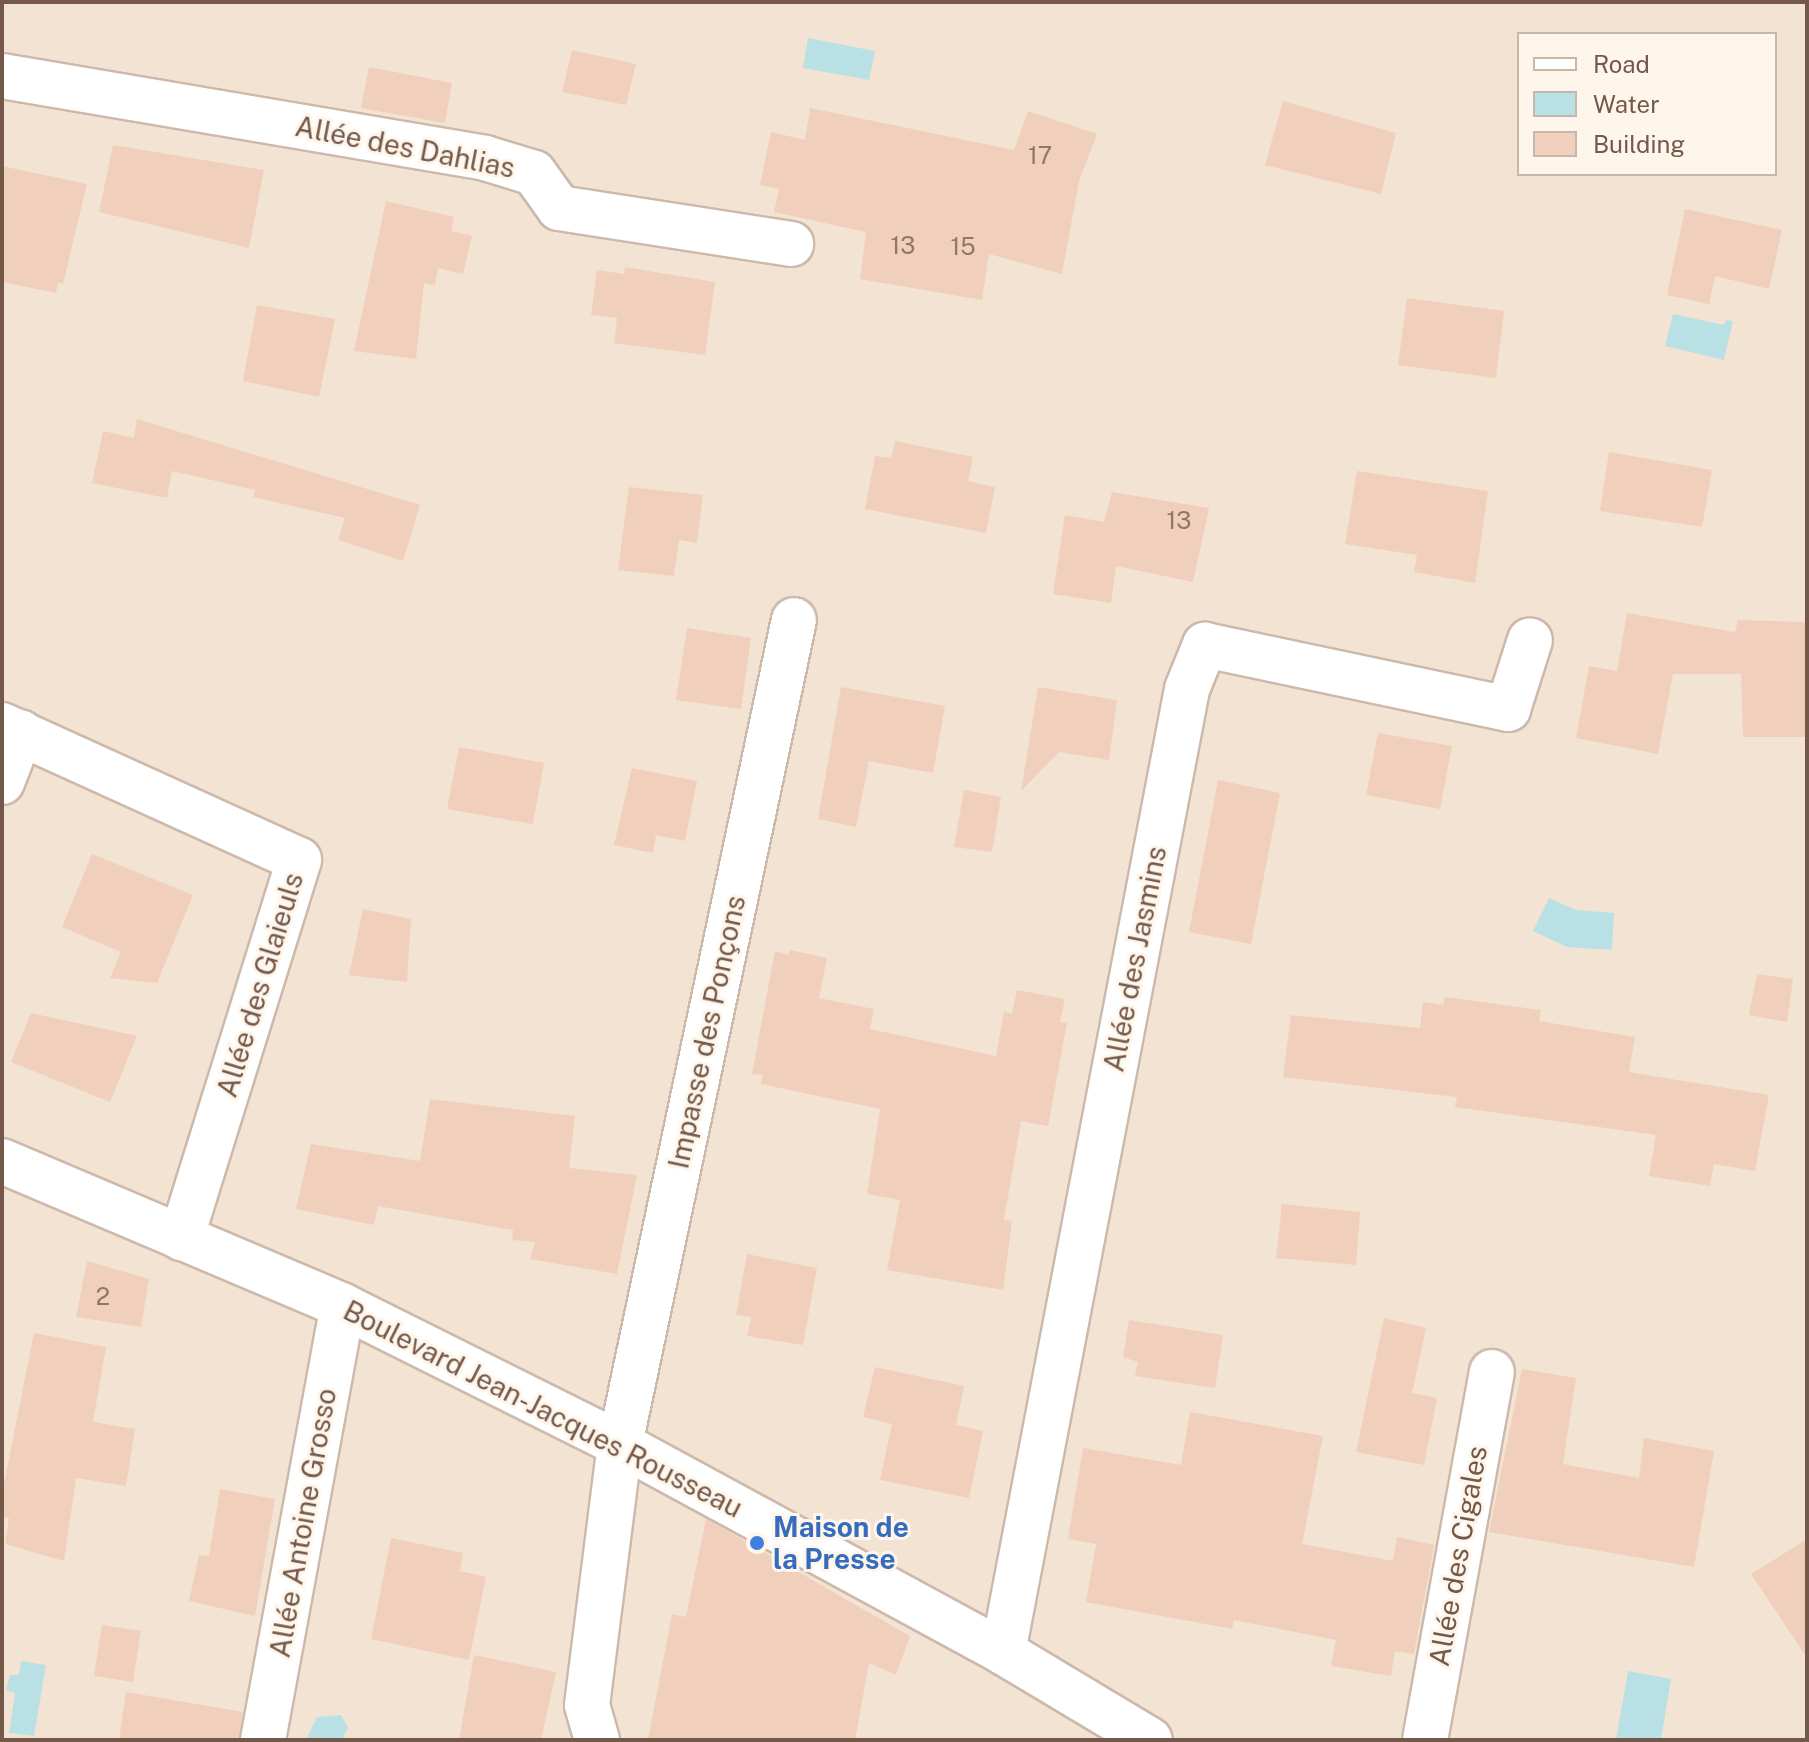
<!DOCTYPE html>
<html>
<head>
<meta charset="utf-8">
<style>
  body { margin:0 }
  #map { position:relative; width:1809px; height:1742px; overflow:hidden; background:#fcf2e5; font-family:"Public Sans",sans-serif }
  div>[style] { position:absolute }
  .residential>* { inset:0; background:#f3e3d3 }
  .water>* { inset:0; background:#b9e0e5 }
  .building>* { inset:0; background:#f1cfbd }
  .roads { filter:drop-shadow(2px 0 #cdb9ab) drop-shadow(-2px 0 #cdb9ab) drop-shadow(0 2px #cdb9ab) drop-shadow(0 -2px #cdb9ab) }
  .minor>* { height:44px; margin:-22px; padding:0 22px; transform-origin:22px; border-radius:22px; background:#fff }
  .dots>* { width:22px; height:22px; translate:-50% -50%; box-sizing:border-box; border:4px solid #fff6eb; border-radius:50% }
  span { translate:-50% -50%; white-space:nowrap; text-align:center; line-height:1.15; -webkit-text-stroke:6px #fff6eb; paint-order:stroke }
  .number-label { font-size:24px; color:#937667 }
  .number-label span { -webkit-text-stroke-width:0 }
  .street-label { font-size:28px; color:#74584a }
  .shop-label { font-size:28px; color:#366cbe; font-weight:700 }
  .left { translate:0 -50%; text-align:left }
  .frame { position:absolute; inset:0; border:4px solid #74584a; pointer-events:none }
  .legend { position:absolute; left:1517px; top:32px; width:260px; height:144px; box-sizing:border-box; background:#fff6eb; border:2px solid #c7b7ab; margin:0; padding:10px 14px; list-style:none; font-size:24px; color:#74584a }
  .legend li { display:flex; align-items:center; gap:16px; height:40px }
  .legend b { width:40px; border:2px solid #c7b7ab }
</style>
</head>
<body>
<div id="map">
  <div class="residential">
    <i style="clip-path:polygon(evenodd,2px 2px,1807px 2px,1807px 1740px,2px 1740px,2px 2px,1519px 34px,1775px 34px,1775px 174px,1519px 174px,1519px 34px)"></i>
  </div>
  <div class="water">
    <i style="clip-path:polygon(808px 38px,875px 51px,869px 80px,803px 68px)"></i>
    <i style="clip-path:polygon(1673px 314px,1724px 325px,1726px 320px,1733px 321px,1724px 360px,1665px 346px)"></i>
    <i style="clip-path:polygon(1549px 898px,1576px 910px,1614px 913px,1612px 950px,1567px 947px,1533px 931px)"></i>
    <i style="clip-path:polygon(21px 1661px,46px 1665px,34px 1736px,9px 1733px,15px 1693px,6px 1690px,10px 1675px,19px 1675px)"></i>
    <i style="clip-path:polygon(1628px 1671px,1671px 1679px,1661px 1740px,1616px 1740px)"></i>
    <i style="clip-path:polygon(341px 1715px,348px 1727px,342px 1740px,306px 1740px,317px 1717px)"></i>
  </div>
  <div class="building">
    <i style="clip-path:polygon(572px 50px,636px 64px,626px 105px,562px 92px)"></i>
    <i style="clip-path:polygon(369px 67px,452px 83px,445px 123px,361px 108px)"></i>
    <i style="clip-path:polygon(1283px 101px,1396px 133px,1381px 194px,1265px 165px)"></i>
    <i style="clip-path:polygon(810px 108px,1014px 150px,1028px 111px,1097px 134px,1079px 181px,1062px 274px,989px 254px,982px 300px,860px 279px,866px 232px,774px 212px,779px 189px,760px 185px,771px 132px,805px 140px)"></i>
    <i style="clip-path:polygon(113px 145px,264px 170px,249px 248px,99px 212px)"></i>
    <i style="clip-path:polygon(2px 166px,87px 184px,63px 284px,58px 282px,56px 293px,2px 282px)"></i>
    <i style="clip-path:polygon(386px 201px,454px 217px,451px 231px,472px 236px,463px 274px,438px 268px,435px 285px,424px 283px,416px 359px,354px 351px)"></i>
    <i style="clip-path:polygon(1685px 209px,1782px 230px,1769px 289px,1715px 276px,1709px 304px,1667px 295px)"></i>
    <i style="clip-path:polygon(625px 267px,715px 282px,705px 355px,614px 343px,617px 318px,591px 315px,597px 270px,624px 274px)"></i>
    <i style="clip-path:polygon(1407px 298px,1504px 311px,1496px 378px,1398px 365px)"></i>
    <i style="clip-path:polygon(257px 305px,335px 319px,319px 397px,243px 381px)"></i>
    <i style="clip-path:polygon(137px 419px,420px 505px,403px 561px,338px 540px,345px 518px,253px 497px,255px 490px,172px 471px,167px 498px,92px 483px,103px 431px,134px 438px)"></i>
    <i style="clip-path:polygon(895px 441px,973px 457px,968px 481px,995px 487px,986px 533px,865px 509px,875px 456px,891px 458px)"></i>
    <i style="clip-path:polygon(1609px 452px,1712px 470px,1702px 527px,1600px 511px)"></i>
    <i style="clip-path:polygon(1357px 471px,1488px 491px,1475px 583px,1414px 572px,1417px 555px,1345px 544px)"></i>
    <i style="clip-path:polygon(629px 487px,703px 495px,697px 543px,679px 540px,674px 576px,618px 570px)"></i>
    <i style="clip-path:polygon(1112px 492px,1209px 508px,1193px 582px,1116px 566px,1111px 603px,1053px 594px,1065px 515px,1104px 522px)"></i>
    <i style="clip-path:polygon(1627px 613px,1735px 632px,1738px 620px,1807px 622px,1807px 737px,1743px 737px,1741px 674px,1673px 674px,1658px 754px,1576px 738px,1589px 666px,1617px 671px)"></i>
    <i style="clip-path:polygon(687px 628px,751px 638px,741px 709px,676px 700px)"></i>
    <i style="clip-path:polygon(841px 687px,945px 706px,933px 773px,869px 761px,856px 827px,818px 819px)"></i>
    <i style="clip-path:polygon(1038px 687px,1117px 700px,1109px 760px,1059px 752px,1021px 791px)"></i>
    <i style="clip-path:polygon(1378px 733px,1452px 746px,1440px 809px,1366px 795px)"></i>
    <i style="clip-path:polygon(459px 747px,544px 763px,533px 824px,447px 809px)"></i>
    <i style="clip-path:polygon(632px 768px,697px 781px,685px 841px,656px 835px,653px 853px,614px 845px)"></i>
    <i style="clip-path:polygon(1218px 780px,1280px 793px,1251px 944px,1189px 932px)"></i>
    <i style="clip-path:polygon(964px 790px,1001px 797px,992px 852px,954px 847px)"></i>
    <i style="clip-path:polygon(92px 854px,193px 895px,157px 983px,110px 978px,121px 952px,62px 927px)"></i>
    <i style="clip-path:polygon(363px 909px,411px 919px,407px 982px,349px 975px)"></i>
    <i style="clip-path:polygon(790px 950px,827px 958px,819px 998px,874px 1009px,870px 1029px,996px 1056px,1004px 1012px,1012px 1014px,1017px 990px,1065px 999px,1060px 1022px,1067px 1023px,1048px 1126px,1021px 1121px,1004px 1220px,1012px 1221px,1003px 1290px,887px 1270px,900px 1200px,867px 1194px,880px 1109px,761px 1084px,763px 1075px,752px 1074px,775px 951px,788px 955px)"></i>
    <i style="clip-path:polygon(1757px 974px,1793px 979px,1787px 1022px,1749px 1015px)"></i>
    <i style="clip-path:polygon(1445px 997px,1541px 1010px,1539px 1021px,1635px 1037px,1629px 1072px,1769px 1095px,1755px 1171px,1714px 1164px,1710px 1186px,1649px 1176px,1656px 1135px,1455px 1107px,1457px 1097px,1283px 1077px,1291px 1015px,1420px 1028px,1423px 1002px,1443px 1005px)"></i>
    <i style="clip-path:polygon(31px 1013px,137px 1036px,110px 1102px,11px 1062px)"></i>
    <i style="clip-path:polygon(430px 1099px,575px 1116px,569px 1168px,637px 1175px,617px 1274px,530px 1259px,535px 1242px,512px 1240px,513px 1230px,378px 1206px,374px 1225px,296px 1209px,311px 1144px,420px 1161px)"></i>
    <i style="clip-path:polygon(1282px 1204px,1360px 1212px,1356px 1265px,1276px 1258px)"></i>
    <i style="clip-path:polygon(747px 1254px,817px 1268px,803px 1345px,747px 1336px,751px 1317px,736px 1315px)"></i>
    <i style="clip-path:polygon(87px 1261px,149px 1279px,141px 1327px,76px 1317px)"></i>
    <i style="clip-path:polygon(1384px 1318px,1426px 1328px,1412px 1393px,1437px 1398px,1424px 1465px,1356px 1452px)"></i>
    <i style="clip-path:polygon(1129px 1320px,1223px 1335px,1215px 1388px,1135px 1376px,1138px 1362px,1123px 1357px)"></i>
    <i style="clip-path:polygon(34px 1333px,106px 1347px,93px 1422px,135px 1429px,126px 1486px,76px 1478px,64px 1561px,5px 1544px,9px 1518px,2px 1517px,2px 1494px)"></i>
    <i style="clip-path:polygon(875px 1367px,964px 1386px,956px 1425px,983px 1431px,969px 1498px,880px 1480px,892px 1424px,863px 1417px)"></i>
    <i style="clip-path:polygon(1522px 1369px,1576px 1378px,1563px 1464px,1639px 1478px,1644px 1438px,1714px 1451px,1694px 1567px,1489px 1532px)"></i>
    <i style="clip-path:polygon(1190px 1412px,1323px 1436px,1302px 1544px,1393px 1561px,1397px 1537px,1434px 1545px,1414px 1654px,1395px 1651px,1391px 1676px,1331px 1666px,1336px 1640px,1234px 1620px,1232px 1629px,1086px 1602px,1096px 1544px,1068px 1539px,1083px 1448px,1181px 1465px)"></i>
    <i style="clip-path:polygon(220px 1489px,275px 1499px,255px 1616px,189px 1601px,199px 1555px,209px 1556px)"></i>
    <i style="clip-path:polygon(706px 1519px,910px 1636px,896px 1675px,869px 1663px,855px 1740px,648px 1740px,672px 1614px,686px 1617px)"></i>
    <i style="clip-path:polygon(391px 1538px,463px 1553px,460px 1571px,486px 1577px,469px 1660px,371px 1639px)"></i>
    <i style="clip-path:polygon(1807px 1539px,1807px 1658px,1751px 1574px)"></i>
    <i style="clip-path:polygon(102px 1625px,141px 1631px,133px 1682px,94px 1676px)"></i>
    <i style="clip-path:polygon(474px 1655px,556px 1672px,541px 1740px,459px 1740px)"></i>
    <i style="clip-path:polygon(126px 1692px,243px 1712px,239px 1740px,119px 1740px)"></i>
  </div>
  <div class="roads">
    <div class="minor">
      <i style="left:2px;top:76px;width:490px;rotate:9.6deg"></i>
      <i style="left:485px;top:158px;width:51px;rotate:17deg"></i>
      <i style="left:534px;top:173px;width:43px;rotate:54.5deg"></i>
      <i style="left:559px;top:208px;width:235px;rotate:8.8deg"></i>
      <i style="left:2px;top:725px;width:326px;rotate:24.4deg"></i>
      <i style="left:299px;top:860px;width:396px;rotate:107.3deg"></i>
      <i style="left:2px;top:782px;width:53px;rotate:-68.8deg"></i>
      <i style="left:2px;top:1161px;width:371px;rotate:23deg"></i>
      <i style="left:343px;top:1306px;width:309px;rotate:26.5deg"></i>
      <i style="left:620px;top:1444px;width:436px;rotate:28.5deg"></i>
      <i style="left:1003px;top:1652px;width:171px;rotate:30.9deg"></i>
      <i style="left:1003px;top:1652px;width:980px;rotate:-79.18deg"></i>
      <i style="left:1187px;top:689px;width:48px;rotate:-67.8deg"></i>
      <i style="left:1205px;top:645px;width:310px;rotate:11.9deg"></i>
      <i style="left:1508px;top:709px;width:72px;rotate:-72.3deg"></i>
      <i style="left:263px;top:1740px;width:441px;rotate:-79.6deg"></i>
      <i style="left:597px;top:1740px;width:36px;rotate:-106deg"></i>
      <i style="left:587px;top:1705px;width:263px;rotate:-82.8deg"></i>
      <i style="left:620px;top:1444px;width:842px;rotate:-78.08deg"></i>
      <i style="left:1425px;top:1740px;width:374px;rotate:-79.7deg"></i>
    </div>
  </div>
  <div class="dots">
    <i style="left:757px;top:1543px;background:#3f7fe0"></i>
  </div>
  <div class="number-label">
    <span style="left:1040px;top:156px">17</span>
    <span style="left:903px;top:246px">13</span>
    <span style="left:963px;top:247px">15</span>
    <span style="left:1179px;top:521px">13</span>
    <span style="left:103px;top:1297px">2</span>
  </div>
  <div class="street-label">
    <span style="left:405px;top:147px;rotate:11deg">Allée des Dahlias</span>
    <span style="left:1135px;top:959px;rotate:-79deg">Allée des Jasmins</span>
    <span style="left:260px;top:985px;rotate:-73deg">Allée des Glaieuls</span>
    <span style="left:707px;top:1032px;rotate:-78deg">Impasse des Ponçons</span>
    <span style="left:543px;top:1409px;rotate:27deg">Boulevard Jean-Jacques Rousseau</span>
    <span style="left:303px;top:1523px;rotate:-80deg">Allée Antoine Grosso</span>
    <span style="left:1458px;top:1556px;rotate:-80deg">Allée des Cigales</span>
  </div>
  <div class="shop-label">
    <span class="left" style="left:773px;top:1543px">Maison de<br>la Presse</span>
  </div>
  <div class="frame"></div>
  <ul class="legend">
  <li><b style="height:10px;background:#fff"></b>Road</li>
  <li><b style="height:22px;background:#b9e0e5"></b>Water</li>
  <li><b style="height:22px;background:#f1cfbd"></b>Building</li>
  </ul>
</div>
</body>
</html>
